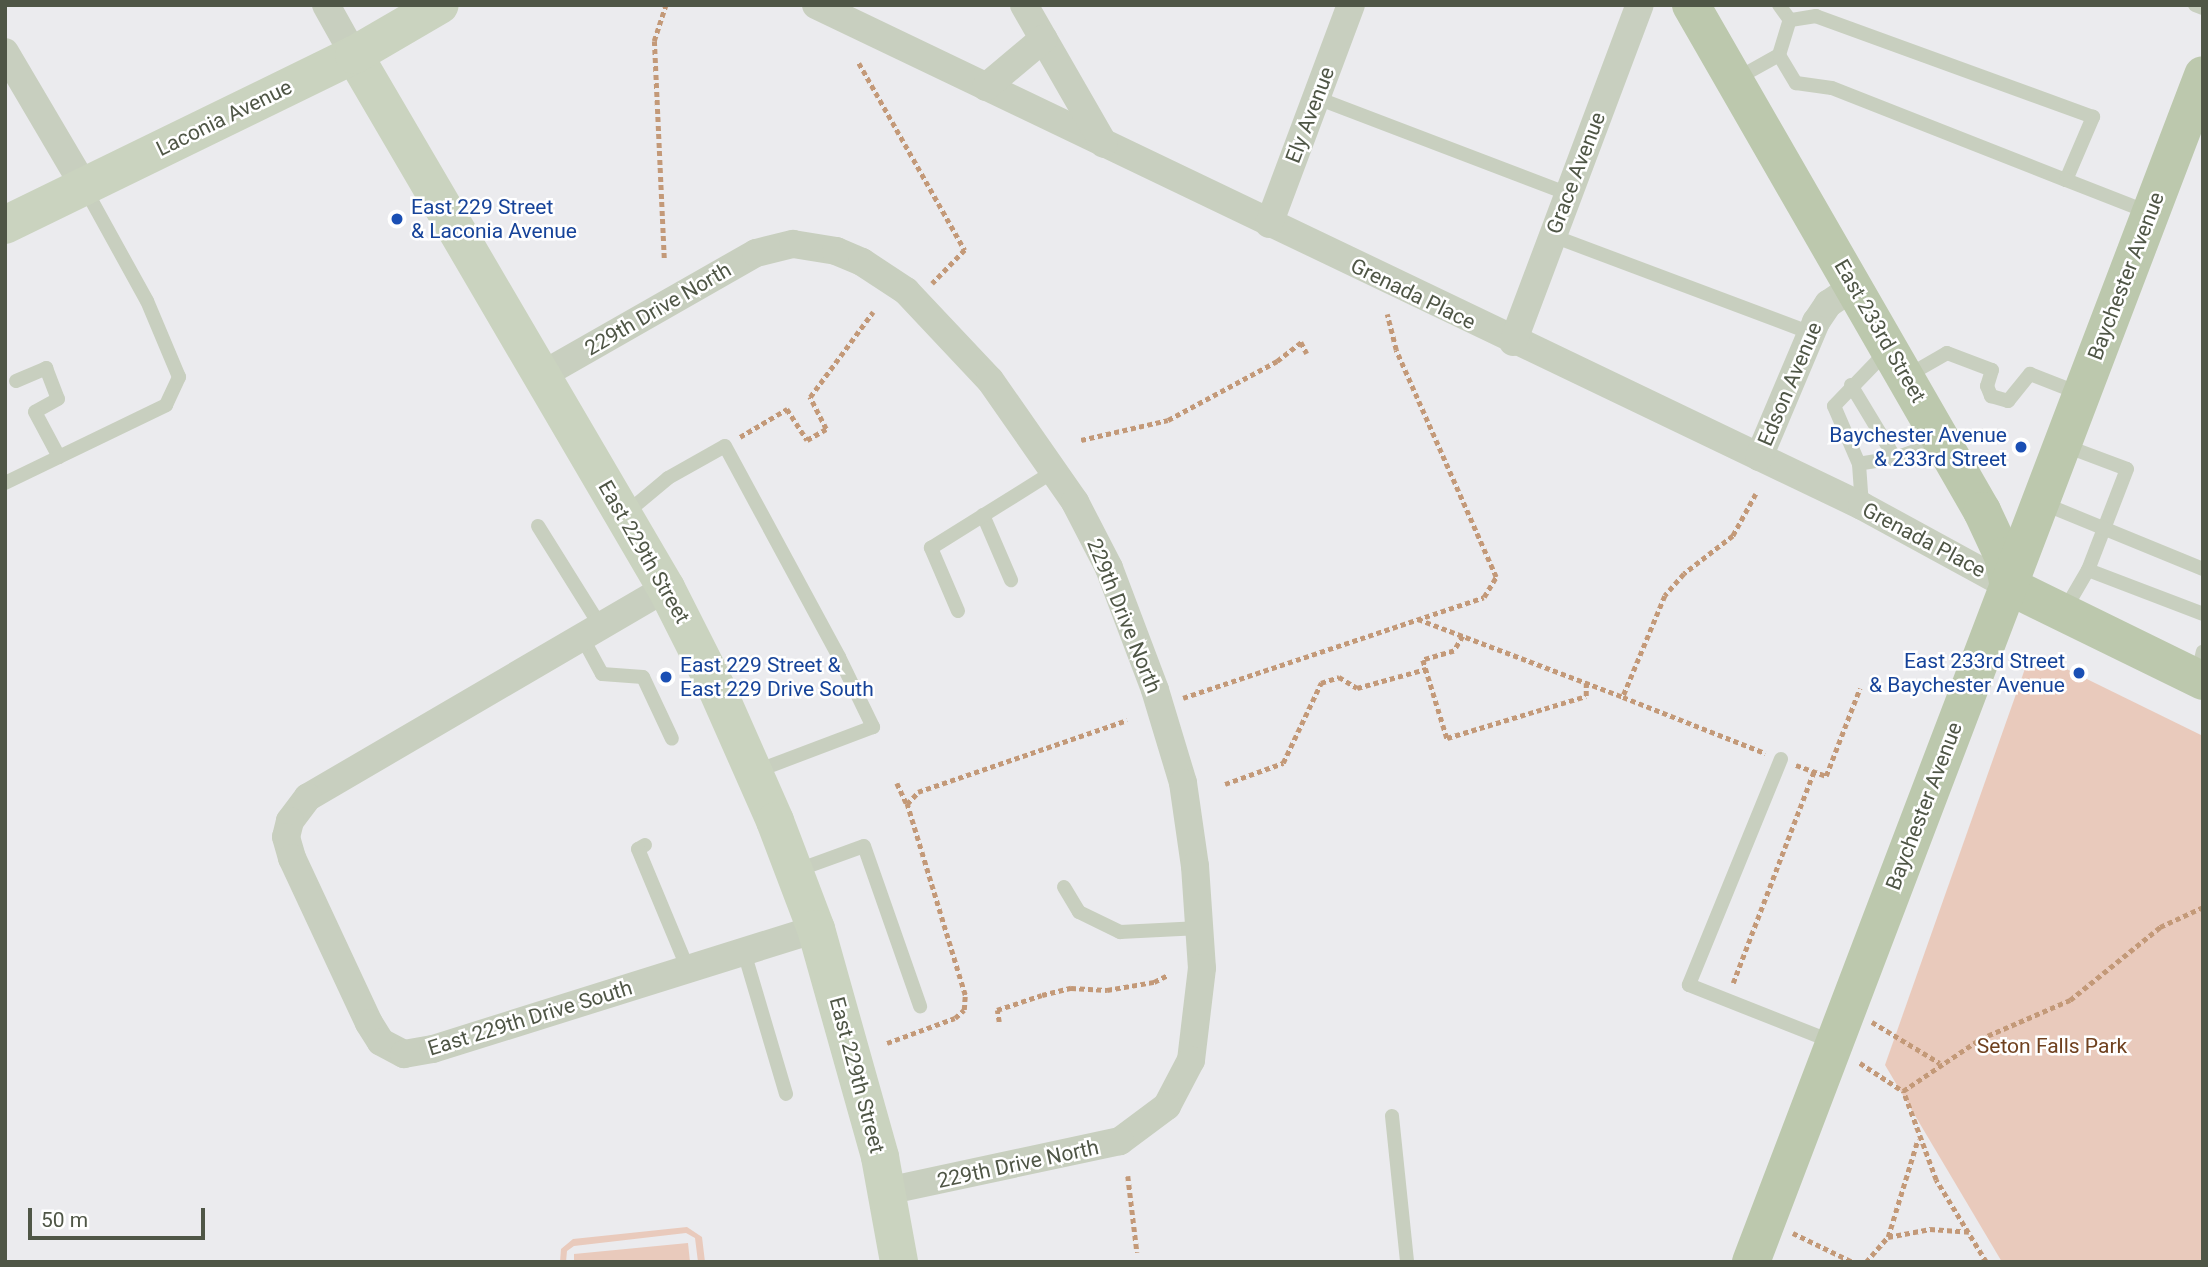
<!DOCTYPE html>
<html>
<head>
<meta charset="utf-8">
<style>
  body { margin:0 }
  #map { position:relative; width:2208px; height:1267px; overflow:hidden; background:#ebebee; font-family:Roboto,sans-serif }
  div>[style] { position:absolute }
  .green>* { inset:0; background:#e9cabc }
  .path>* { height:4.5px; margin-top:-2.25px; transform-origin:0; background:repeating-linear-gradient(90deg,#c39978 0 5px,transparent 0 8.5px) }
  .lane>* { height:14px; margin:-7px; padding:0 7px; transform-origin:7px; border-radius:7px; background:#c8cfbf }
  .street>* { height:28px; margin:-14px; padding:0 14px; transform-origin:14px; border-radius:14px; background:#c8cfbf }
  .secondary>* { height:38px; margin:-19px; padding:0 19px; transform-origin:19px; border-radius:19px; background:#cad3bf }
  .primary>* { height:38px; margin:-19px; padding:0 19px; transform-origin:19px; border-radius:19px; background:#bcc8ad }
  .dots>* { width:19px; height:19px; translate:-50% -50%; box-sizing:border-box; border:4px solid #fff; border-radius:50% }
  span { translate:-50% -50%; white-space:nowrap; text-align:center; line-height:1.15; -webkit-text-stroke:5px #fff; paint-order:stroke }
  .street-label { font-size:21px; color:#4f5646 }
  .transit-label { font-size:21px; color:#164399 }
  .left { translate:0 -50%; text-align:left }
  .right { translate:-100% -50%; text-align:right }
  .park-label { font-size:21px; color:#6f411f }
  .frame { position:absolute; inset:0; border:7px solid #4f5646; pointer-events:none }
  .scale { position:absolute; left:28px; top:1208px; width:177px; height:32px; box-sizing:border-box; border:4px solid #4f5646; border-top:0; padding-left:9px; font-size:21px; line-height:24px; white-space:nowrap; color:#4f5646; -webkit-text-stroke:5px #fff; paint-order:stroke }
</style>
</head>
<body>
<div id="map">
  <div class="green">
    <i style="clip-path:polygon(2035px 658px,2044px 658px,2203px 736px,2203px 1262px,2002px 1262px,1885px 1065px,2027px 663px)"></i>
    <i style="clip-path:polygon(687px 1227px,702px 1237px,705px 1262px,698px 1262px,695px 1238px,686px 1233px,574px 1246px,567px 1251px,566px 1262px,560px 1262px,561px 1249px,573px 1239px)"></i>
    <i style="clip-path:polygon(688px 1243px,690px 1262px,574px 1262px,574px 1254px)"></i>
  </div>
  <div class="path">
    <i style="left:859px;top:63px;width:215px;rotate:60.5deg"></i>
    <i style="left:965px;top:250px;width:47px;rotate:134.1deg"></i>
    <i style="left:664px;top:258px;width:217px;rotate:-92.6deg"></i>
    <i style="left:654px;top:41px;width:38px;rotate:-72deg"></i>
    <i style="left:740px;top:437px;width:55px;rotate:-30.8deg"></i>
    <i style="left:787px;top:409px;width:37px;rotate:57deg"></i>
    <i style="left:807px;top:440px;width:22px;rotate:-30deg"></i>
    <i style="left:826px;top:429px;width:36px;rotate:-117deg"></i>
    <i style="left:810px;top:397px;width:106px;rotate:-53.5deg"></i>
    <i style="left:1081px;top:440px;width:89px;rotate:-12.9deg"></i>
    <i style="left:1168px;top:420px;width:124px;rotate:-28.4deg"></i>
    <i style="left:1277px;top:361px;width:31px;rotate:-38deg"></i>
    <i style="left:1301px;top:342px;width:13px;rotate:63deg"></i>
    <i style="left:1756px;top:494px;width:48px;rotate:118.7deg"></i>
    <i style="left:1733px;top:536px;width:62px;rotate:142.2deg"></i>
    <i style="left:1684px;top:574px;width:29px;rotate:131deg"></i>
    <i style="left:1665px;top:596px;width:109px;rotate:112.6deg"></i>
    <i style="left:1623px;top:697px;width:153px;rotate:21.5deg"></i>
    <i style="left:1418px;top:619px;width:219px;rotate:20.8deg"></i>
    <i style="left:1463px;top:636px;width:17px;rotate:121deg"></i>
    <i style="left:1454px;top:651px;width:32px;rotate:164deg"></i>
    <i style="left:1423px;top:660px;width:82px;rotate:72.9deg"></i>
    <i style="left:1447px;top:738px;width:145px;rotate:-16.8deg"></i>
    <i style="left:1586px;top:696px;width:13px;rotate:-90deg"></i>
    <i style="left:1183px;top:698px;width:317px;rotate:-18.5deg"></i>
    <i style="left:1484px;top:597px;width:23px;rotate:-59deg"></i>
    <i style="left:1496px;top:577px;width:248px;rotate:-113.8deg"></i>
    <i style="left:1396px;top:350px;width:37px;rotate:-104deg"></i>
    <i style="left:1796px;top:765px;width:32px;rotate:20deg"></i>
    <i style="left:1826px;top:776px;width:94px;rotate:-68.9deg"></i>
    <i style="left:897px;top:783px;width:23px;rotate:65deg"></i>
    <i style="left:1225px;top:784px;width:62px;rotate:-19.9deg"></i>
    <i style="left:1283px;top:763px;width:89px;rotate:-64.6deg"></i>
    <i style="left:1321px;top:683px;width:19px;rotate:-18deg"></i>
    <i style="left:1339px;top:677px;width:21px;rotate:31deg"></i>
    <i style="left:1357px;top:688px;width:72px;rotate:-15.4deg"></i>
    <i style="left:1733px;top:983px;width:227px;rotate:-69.1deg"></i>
    <i style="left:999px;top:1022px;width:12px;rotate:-99deg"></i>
    <i style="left:997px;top:1010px;width:47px;rotate:-18.4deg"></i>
    <i style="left:1042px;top:995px;width:30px;rotate:-14deg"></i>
    <i style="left:1071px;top:988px;width:36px;rotate:3deg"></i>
    <i style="left:1107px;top:990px;width:48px;rotate:-9.7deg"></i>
    <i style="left:1154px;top:982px;width:16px;rotate:-27deg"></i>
    <i style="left:1872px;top:1022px;width:79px;rotate:31.1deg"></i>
    <i style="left:887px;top:1043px;width:72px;rotate:-20.2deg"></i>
    <i style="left:955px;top:1018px;width:12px;rotate:-42deg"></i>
    <i style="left:964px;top:1010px;width:15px;rotate:-86deg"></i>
    <i style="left:965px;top:995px;width:200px;rotate:-106.9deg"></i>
    <i style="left:907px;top:804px;width:16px;rotate:-47deg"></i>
    <i style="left:918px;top:792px;width:221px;rotate:-19deg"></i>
    <i style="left:1860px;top:1063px;width:51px;rotate:33.1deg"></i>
    <i style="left:1128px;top:1176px;width:77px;rotate:83.2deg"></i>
    <i style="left:1793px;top:1233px;width:67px;rotate:25.8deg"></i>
    <i style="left:1888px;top:1237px;width:102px;rotate:-73deg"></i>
    <i style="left:1866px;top:1262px;width:33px;rotate:-49deg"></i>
    <i style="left:1888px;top:1237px;width:43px;rotate:-10.8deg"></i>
    <i style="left:1930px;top:1229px;width:39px;rotate:4deg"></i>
    <i style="left:1986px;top:1262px;width:96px;rotate:-121.4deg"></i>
    <i style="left:1936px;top:1180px;width:95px;rotate:-110.3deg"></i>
    <i style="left:1903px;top:1091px;width:93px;rotate:-34deg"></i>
    <i style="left:1980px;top:1039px;width:98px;rotate:-23.4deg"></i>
    <i style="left:2070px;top:1000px;width:116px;rotate:-39deg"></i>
    <i style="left:2160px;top:927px;width:47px;rotate:-24.9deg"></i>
  </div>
  <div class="lane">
    <i style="left:1779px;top:5px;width:19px;rotate:54deg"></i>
    <i style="left:2195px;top:5px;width:9px;rotate:21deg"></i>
    <i style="left:1779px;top:55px;width:37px;rotate:-73deg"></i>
    <i style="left:1736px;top:79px;width:49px;rotate:-29.2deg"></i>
    <i style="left:1779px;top:55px;width:33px;rotate:59deg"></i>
    <i style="left:1796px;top:83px;width:36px;rotate:8deg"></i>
    <i style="left:1832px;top:88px;width:251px;rotate:21.5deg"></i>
    <i style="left:2066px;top:180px;width:69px;rotate:-66.8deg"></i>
    <i style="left:2093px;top:117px;width:295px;rotate:-160deg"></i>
    <i style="left:1816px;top:16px;width:26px;rotate:171deg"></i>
    <i style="left:1317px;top:98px;width:270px;rotate:20.9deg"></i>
    <i style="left:2066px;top:180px;width:90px;rotate:21.4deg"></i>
    <i style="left:1553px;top:236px;width:276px;rotate:20.6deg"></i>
    <i style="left:1907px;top:376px;width:46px;rotate:-29.9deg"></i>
    <i style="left:1947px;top:353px;width:48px;rotate:20.7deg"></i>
    <i style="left:1992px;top:370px;width:17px;rotate:107deg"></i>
    <i style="left:1987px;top:386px;width:11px;rotate:68deg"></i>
    <i style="left:1991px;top:396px;width:18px;rotate:16deg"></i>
    <i style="left:2008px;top:401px;width:35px;rotate:-51deg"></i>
    <i style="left:2030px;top:374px;width:55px;rotate:21.4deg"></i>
    <i style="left:16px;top:381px;width:33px;rotate:-23deg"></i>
    <i style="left:46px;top:368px;width:33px;rotate:69deg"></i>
    <i style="left:58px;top:399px;width:26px;rotate:151deg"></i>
    <i style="left:35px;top:412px;width:51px;rotate:61.9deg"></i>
    <i style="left:1851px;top:385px;width:85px;rotate:58.9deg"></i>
    <i style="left:1895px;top:458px;width:36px;rotate:171deg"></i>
    <i style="left:2063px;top:445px;width:68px;rotate:20.6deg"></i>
    <i style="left:2127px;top:469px;width:108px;rotate:111.1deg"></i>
    <i style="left:2088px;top:570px;width:123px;rotate:20.9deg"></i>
    <i style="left:1895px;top:458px;width:48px;rotate:-19.6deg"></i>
    <i style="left:5px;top:483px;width:179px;rotate:-25.8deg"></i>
    <i style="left:166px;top:405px;width:31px;rotate:-65deg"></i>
    <i style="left:179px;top:377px;width:82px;rotate:-112.8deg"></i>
    <i style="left:147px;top:301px;width:130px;rotate:-118.9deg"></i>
    <i style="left:2042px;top:503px;width:174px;rotate:22.3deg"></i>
    <i style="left:1862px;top:506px;width:42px;rotate:-94.1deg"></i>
    <i style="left:1859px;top:464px;width:63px;rotate:-113.3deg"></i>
    <i style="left:1834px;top:406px;width:78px;rotate:-46deg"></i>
    <i style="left:625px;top:514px;width:56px;rotate:-39.9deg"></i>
    <i style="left:668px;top:478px;width:65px;rotate:-29.3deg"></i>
    <i style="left:725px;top:446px;width:240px;rotate:61.6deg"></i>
    <i style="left:839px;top:657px;width:78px;rotate:64.1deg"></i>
    <i style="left:873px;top:727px;width:127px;rotate:159.3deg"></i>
    <i style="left:983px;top:515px;width:71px;rotate:66.7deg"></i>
    <i style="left:538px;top:526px;width:119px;rotate:58deg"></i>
    <i style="left:958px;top:611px;width:69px;rotate:-113.2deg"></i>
    <i style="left:931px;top:548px;width:145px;rotate:-32deg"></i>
    <i style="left:2064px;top:611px;width:48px;rotate:-59.7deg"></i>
    <i style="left:582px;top:637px;width:42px;rotate:61.6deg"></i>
    <i style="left:602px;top:674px;width:41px;rotate:4.2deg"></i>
    <i style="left:643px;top:677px;width:68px;rotate:64.9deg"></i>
    <i style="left:2197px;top:677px;width:26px;rotate:-77deg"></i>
    <i style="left:1781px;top:759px;width:244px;rotate:112.2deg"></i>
    <i style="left:1689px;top:985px;width:155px;rotate:21.6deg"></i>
    <i style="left:645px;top:845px;width:8px;rotate:150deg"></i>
    <i style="left:638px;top:849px;width:130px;rotate:67.4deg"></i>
    <i style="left:795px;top:871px;width:73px;rotate:-19.9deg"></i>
    <i style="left:864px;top:846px;width:170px;rotate:70.7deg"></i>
    <i style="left:1064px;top:887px;width:29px;rotate:59deg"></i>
    <i style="left:1079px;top:912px;width:46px;rotate:26deg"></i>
    <i style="left:1120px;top:932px;width:80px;rotate:-2.9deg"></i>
    <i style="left:744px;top:952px;width:148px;rotate:73.5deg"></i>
    <i style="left:1392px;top:1116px;width:147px;rotate:84.1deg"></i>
  </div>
  <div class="street">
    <i style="left:326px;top:5px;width:57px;rotate:60.8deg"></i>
    <i style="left:816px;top:5px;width:1160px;rotate:25.59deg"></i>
    <i style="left:1862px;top:506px;width:167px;rotate:28.6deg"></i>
    <i style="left:1024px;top:5px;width:160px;rotate:60.1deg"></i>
    <i style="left:5px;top:52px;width:156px;rotate:59.5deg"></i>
    <i style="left:986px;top:87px;width:75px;rotate:-40.1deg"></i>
    <i style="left:1269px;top:224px;width:234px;rotate:-69.5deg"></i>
    <i style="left:1513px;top:342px;width:360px;rotate:-69.4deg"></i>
    <i style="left:542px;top:375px;width:246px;rotate:-29.7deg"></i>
    <i style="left:756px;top:253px;width:38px;rotate:-14deg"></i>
    <i style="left:793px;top:244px;width:44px;rotate:9.2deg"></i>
    <i style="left:836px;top:251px;width:28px;rotate:23deg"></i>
    <i style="left:862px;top:262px;width:53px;rotate:33.4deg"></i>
    <i style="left:906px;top:291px;width:122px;rotate:46.7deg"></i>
    <i style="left:990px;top:380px;width:149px;rotate:55.1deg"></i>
    <i style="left:1075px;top:502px;width:74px;rotate:62.7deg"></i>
    <i style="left:1109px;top:568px;width:130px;rotate:69.3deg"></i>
    <i style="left:1155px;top:690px;width:97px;rotate:73.2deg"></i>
    <i style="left:1183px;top:783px;width:84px;rotate:81.8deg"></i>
    <i style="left:1195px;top:866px;width:102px;rotate:86.1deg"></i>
    <i style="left:1202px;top:968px;width:93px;rotate:96.8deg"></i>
    <i style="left:1191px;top:1060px;width:52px;rotate:117.6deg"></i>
    <i style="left:1167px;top:1106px;width:59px;rotate:143.3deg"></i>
    <i style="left:1120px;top:1141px;width:238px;rotate:167.9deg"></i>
    <i style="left:1759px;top:457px;width:147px;rotate:-67.1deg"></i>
    <i style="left:1816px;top:322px;width:22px;rotate:-56deg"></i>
    <i style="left:1828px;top:304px;width:32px;rotate:-34deg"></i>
    <i style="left:666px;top:588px;width:415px;rotate:149.7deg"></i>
    <i style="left:308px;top:797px;width:30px;rotate:127deg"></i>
    <i style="left:290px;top:821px;width:16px;rotate:104deg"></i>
    <i style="left:286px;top:837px;width:22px;rotate:74deg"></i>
    <i style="left:292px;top:858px;width:182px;rotate:65deg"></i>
    <i style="left:369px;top:1023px;width:22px;rotate:58deg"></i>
    <i style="left:381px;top:1042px;width:26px;rotate:28deg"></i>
    <i style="left:404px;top:1054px;width:29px;rotate:-10deg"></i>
    <i style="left:433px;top:1049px;width:401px;rotate:-17.4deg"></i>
  </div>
  <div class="secondary">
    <i style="left:354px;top:55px;width:618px;rotate:59.66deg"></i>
    <i style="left:666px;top:588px;width:111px;rotate:63.2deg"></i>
    <i style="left:716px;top:687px;width:146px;rotate:66.2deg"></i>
    <i style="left:775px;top:821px;width:116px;rotate:69.2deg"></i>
    <i style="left:816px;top:929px;width:237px;rotate:74.3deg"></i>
    <i style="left:880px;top:1157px;width:107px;rotate:79.7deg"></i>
    <i style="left:5px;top:225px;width:388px;rotate:-26deg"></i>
    <i style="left:354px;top:55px;width:99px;rotate:-30.2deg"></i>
  </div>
  <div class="primary">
    <i style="left:1691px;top:5px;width:584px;rotate:60.1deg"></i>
    <i style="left:1982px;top:511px;width:50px;rotate:65deg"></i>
    <i style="left:2003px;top:556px;width:31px;rotate:79deg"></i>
    <i style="left:2009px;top:586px;width:216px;rotate:26.1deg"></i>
    <i style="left:1751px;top:1262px;width:1270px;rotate:-69.15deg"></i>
  </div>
  <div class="dots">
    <i style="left:397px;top:219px;background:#1a4fb4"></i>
    <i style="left:2021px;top:447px;background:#1a4fb4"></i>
    <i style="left:2079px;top:673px;background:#1a4fb4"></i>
    <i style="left:666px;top:677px;background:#1a4fb4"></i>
  </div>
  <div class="street-label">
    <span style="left:1310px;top:115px;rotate:-69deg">Ely Avenue</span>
    <span style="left:224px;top:118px;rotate:-26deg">Laconia Avenue</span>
    <span style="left:1576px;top:173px;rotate:-69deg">Grace Avenue</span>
    <span style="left:2126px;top:276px;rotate:-69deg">Baychester Avenue</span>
    <span style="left:1413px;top:294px;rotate:26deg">Grenada Place</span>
    <span style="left:658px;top:309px;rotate:-30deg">229th Drive North</span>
    <span style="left:1880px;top:331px;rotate:60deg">East 233rd Street</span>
    <span style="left:1790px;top:384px;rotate:-67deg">Edson Avenue</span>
    <span style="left:1924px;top:540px;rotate:28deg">Grenada Place</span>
    <span style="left:644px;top:552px;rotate:60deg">East 229th Street</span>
    <span style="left:1124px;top:616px;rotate:68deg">229th Drive North</span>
    <span style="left:1924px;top:806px;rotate:-69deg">Baychester Avenue</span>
    <span style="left:530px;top:1018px;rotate:-17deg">East 229th Drive South</span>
    <span style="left:857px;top:1075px;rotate:75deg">East 229th Street</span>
    <span style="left:1018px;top:1164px;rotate:-12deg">229th Drive North</span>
  </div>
  <div class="transit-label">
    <span class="left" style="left:411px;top:219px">East 229 Street<br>&amp; Laconia Avenue</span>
    <span class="right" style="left:2007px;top:447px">Baychester Avenue<br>&amp; 233rd Street</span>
    <span class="right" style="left:2065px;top:673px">East 233rd Street<br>&amp; Baychester Avenue</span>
    <span class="left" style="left:680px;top:677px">East 229 Street &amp;<br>East 229 Drive South</span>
  </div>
  <div class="park-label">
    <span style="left:2052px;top:1046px">Seton Falls Park</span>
  </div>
  <div class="frame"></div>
  <div class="scale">50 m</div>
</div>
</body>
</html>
